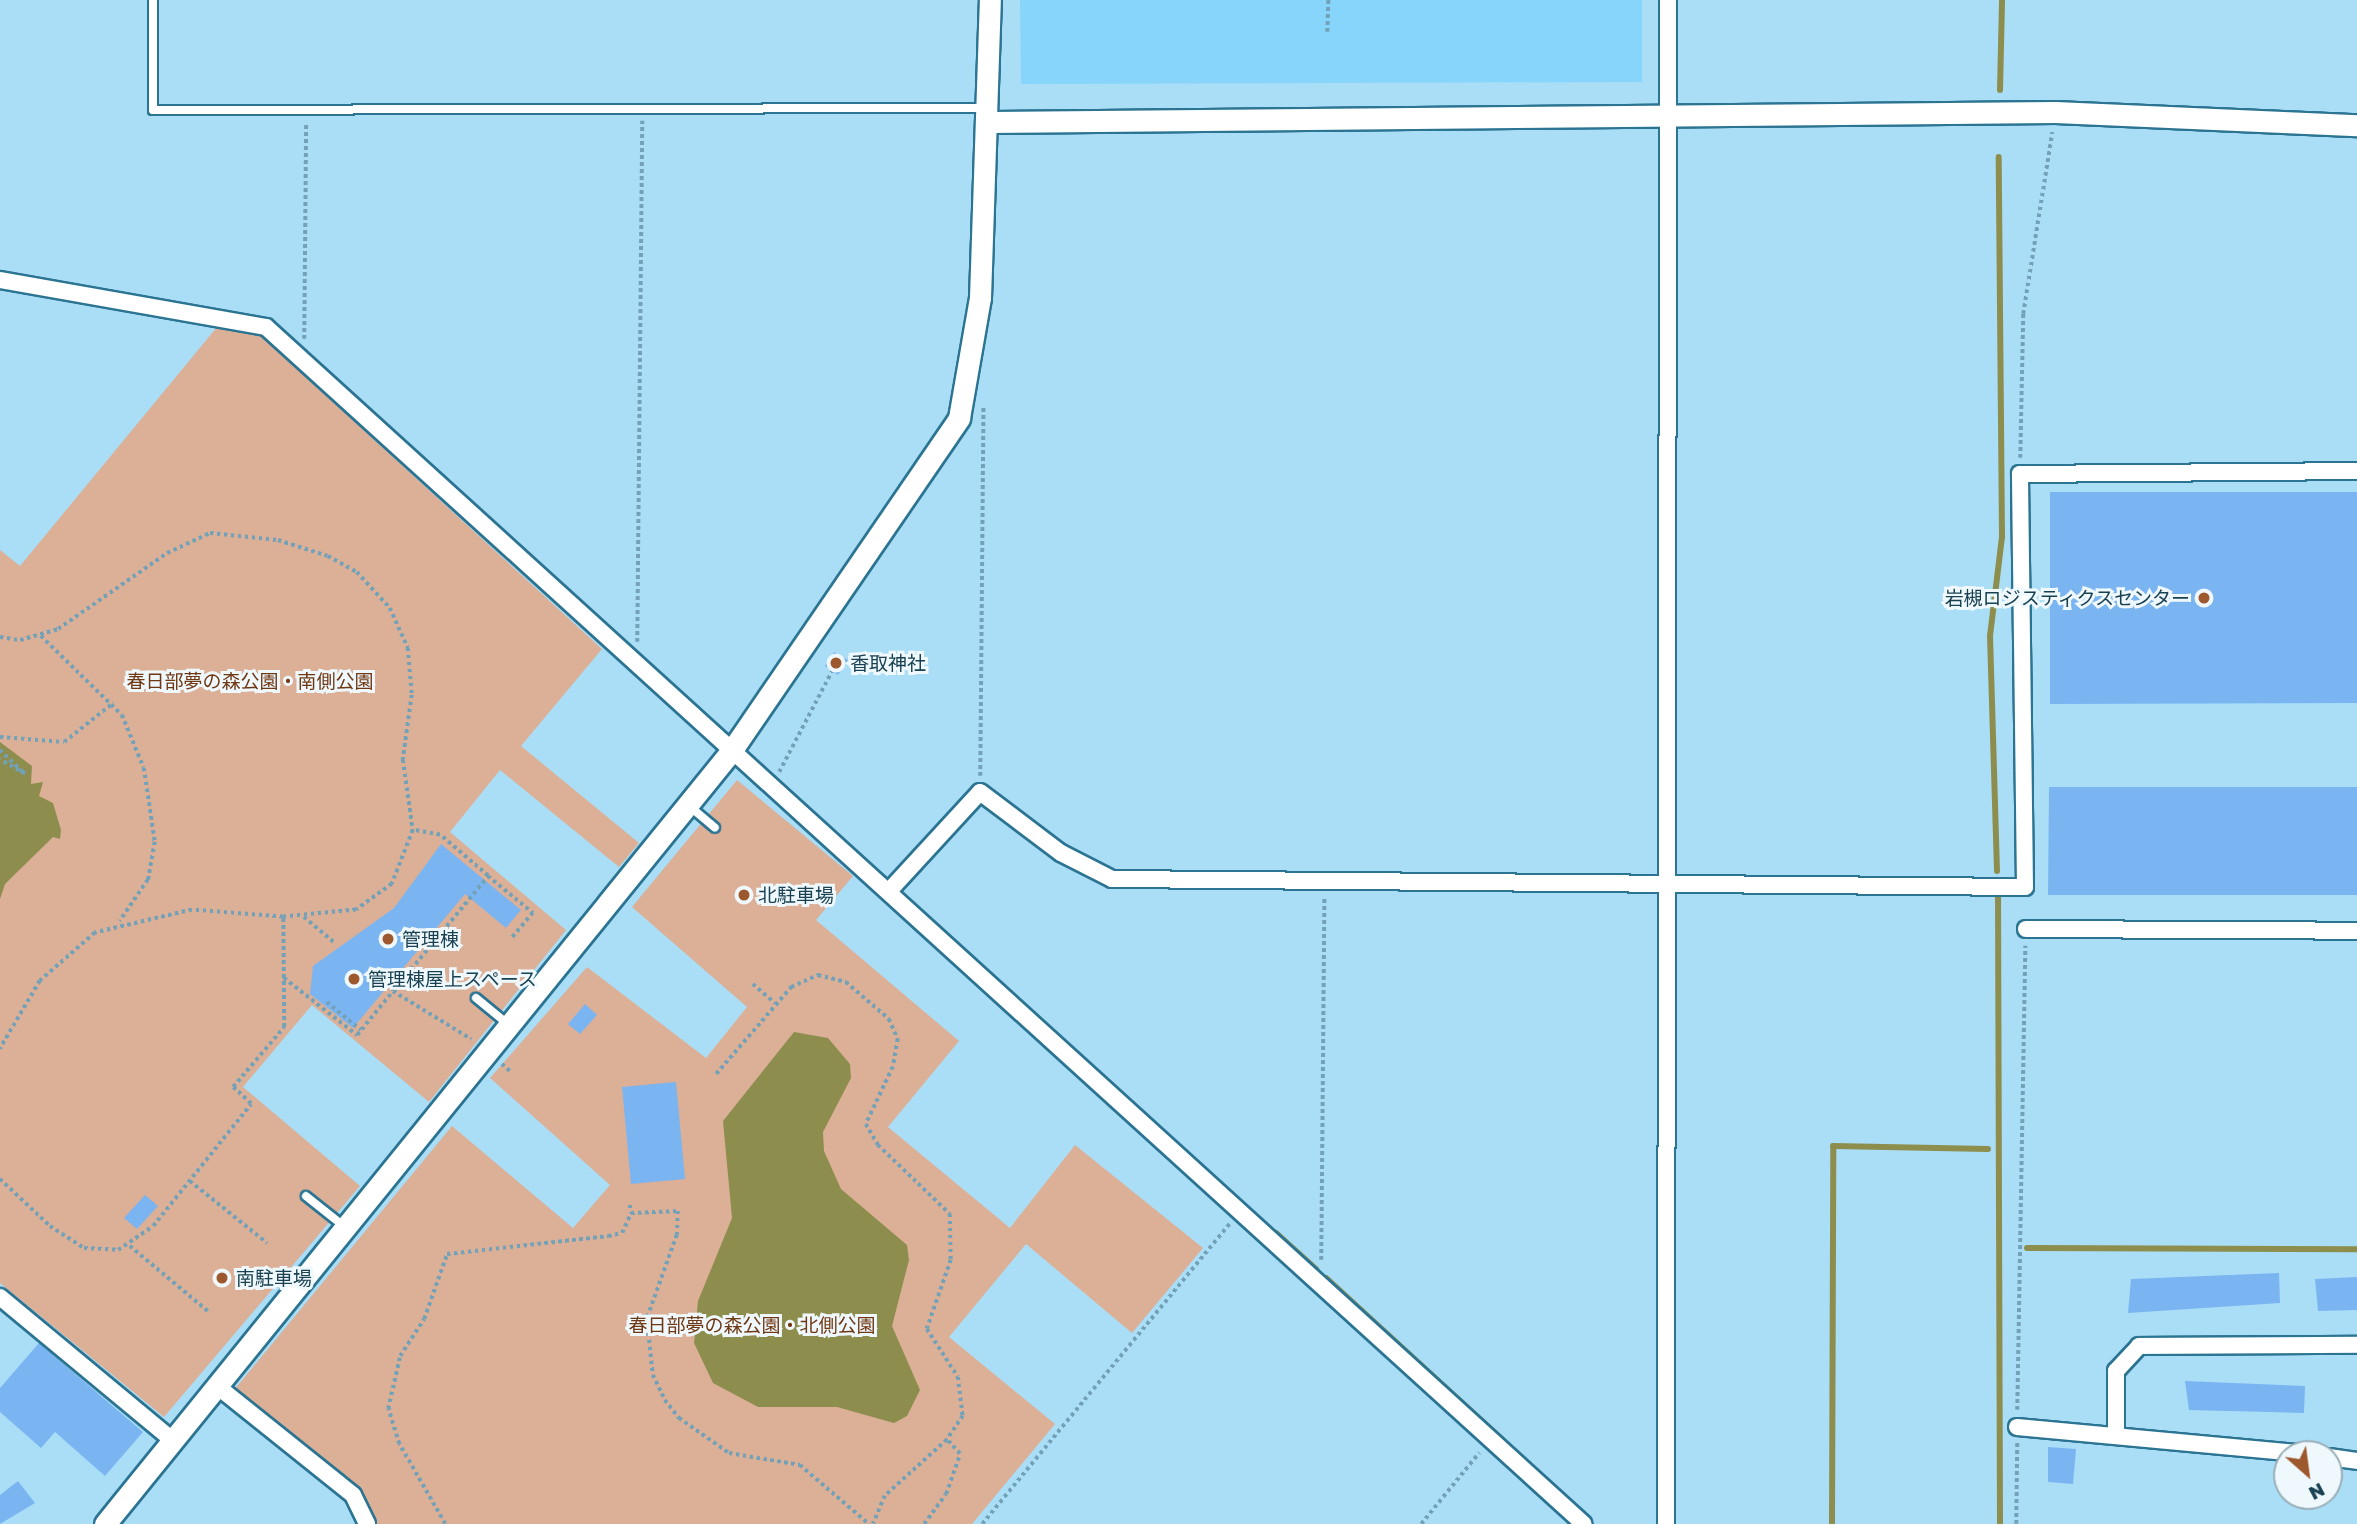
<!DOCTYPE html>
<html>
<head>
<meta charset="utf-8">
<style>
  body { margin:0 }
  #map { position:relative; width:2357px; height:1524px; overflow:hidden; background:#aadef7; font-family:"Golos Text","Noto Sans JP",sans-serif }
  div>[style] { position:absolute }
  .built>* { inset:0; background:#87d5fa }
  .green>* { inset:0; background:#dcaf97 }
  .water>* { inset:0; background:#8d8e4e }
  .stream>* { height:6px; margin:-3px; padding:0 3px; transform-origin:3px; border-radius:3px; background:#8d8e4e }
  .building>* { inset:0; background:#7ab5f1 }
  .path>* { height:3.5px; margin-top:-1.75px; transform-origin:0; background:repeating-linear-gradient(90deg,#73a2b8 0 3.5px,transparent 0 7px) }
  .roads { filter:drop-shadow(2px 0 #2b7492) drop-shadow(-2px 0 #2b7492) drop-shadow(0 2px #2b7492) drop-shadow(0 -2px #2b7492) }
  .service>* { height:8px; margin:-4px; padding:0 4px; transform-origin:4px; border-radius:4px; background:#fff }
  .minor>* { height:16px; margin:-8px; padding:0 8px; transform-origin:8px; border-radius:8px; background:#fff }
  .tertiary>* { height:21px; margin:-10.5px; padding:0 10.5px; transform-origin:10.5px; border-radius:10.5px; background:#fff }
  .dots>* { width:19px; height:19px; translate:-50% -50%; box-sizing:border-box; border:4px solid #eff8fc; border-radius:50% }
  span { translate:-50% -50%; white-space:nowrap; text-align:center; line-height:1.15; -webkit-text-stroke:6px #eff8fc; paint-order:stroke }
  .poi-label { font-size:19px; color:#194152 }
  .right { translate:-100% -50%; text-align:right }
  .left { translate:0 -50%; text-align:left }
  .park-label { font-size:19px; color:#703713 }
  .north { position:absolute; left:2273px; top:1440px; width:70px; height:70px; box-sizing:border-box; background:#eff8fc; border:2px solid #99afb8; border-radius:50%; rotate:152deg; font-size:19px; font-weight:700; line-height:28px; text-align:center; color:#194152 }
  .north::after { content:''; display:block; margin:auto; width:24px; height:32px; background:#9e582e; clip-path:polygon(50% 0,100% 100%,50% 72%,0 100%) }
</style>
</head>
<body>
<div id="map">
  <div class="built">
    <i style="clip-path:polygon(1020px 0,1642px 0,1642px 82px,1021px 84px)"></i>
  </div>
  <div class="green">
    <i style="clip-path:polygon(217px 327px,261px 336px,602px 649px,521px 746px,639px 843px,619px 867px,500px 770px,450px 832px,566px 930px,429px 1102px,312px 1005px,243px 1087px,360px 1186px,164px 1417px,0 1283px,0 550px,20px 566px)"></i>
    <i style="clip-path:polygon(737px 780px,853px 876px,816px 920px,959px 1041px,888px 1127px,1010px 1228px,1075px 1145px,1203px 1248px,1132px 1333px,1026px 1244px,949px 1337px,1055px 1424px,972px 1524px,372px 1524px,234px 1390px,452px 1126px,573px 1228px,610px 1185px,490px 1078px,587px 967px,706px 1058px,747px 1007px,632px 907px)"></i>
  </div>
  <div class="water">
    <i style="clip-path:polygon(0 742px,32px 766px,31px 784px,43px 782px,39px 796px,53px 803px,61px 830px,60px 839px,53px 837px,5px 884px,0 899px)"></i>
    <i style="clip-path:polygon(794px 1032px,828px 1038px,850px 1064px,851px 1078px,823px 1132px,824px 1151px,841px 1189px,907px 1245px,909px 1260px,892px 1326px,920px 1390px,907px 1416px,894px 1423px,837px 1407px,758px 1407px,713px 1383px,694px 1343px,698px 1301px,732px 1218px,723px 1121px)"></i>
  </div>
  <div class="stream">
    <i style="left:2000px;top:90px;width:90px;rotate:-88.7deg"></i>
    <i style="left:1997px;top:871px;width:235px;rotate:-91.7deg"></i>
    <i style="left:1990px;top:636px;width:100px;rotate:-83.1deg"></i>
    <i style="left:2002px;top:537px;width:380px;rotate:-90.5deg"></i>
    <i style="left:1998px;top:889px;width:635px;rotate:89.82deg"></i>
    <i style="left:1276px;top:1233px;width:54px;rotate:42deg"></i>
    <i style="left:2027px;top:1248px;width:330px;rotate:0.2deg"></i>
    <i style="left:1326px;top:1278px;width:240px;rotate:42.5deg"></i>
    <i style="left:1832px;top:1524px;width:378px;rotate:-89.8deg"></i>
    <i style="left:1833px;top:1146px;width:155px;rotate:1.1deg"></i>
  </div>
  <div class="building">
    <i style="clip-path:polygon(2050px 492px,2357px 492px,2357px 703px,2050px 704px)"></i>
    <i style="clip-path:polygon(834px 652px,848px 660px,838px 675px,825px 666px)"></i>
    <i style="clip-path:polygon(2049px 787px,2357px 787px,2357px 895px,2048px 895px)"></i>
    <i style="clip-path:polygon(441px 844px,521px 910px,506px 928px,465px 894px,353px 1028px,310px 994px,313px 966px,394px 908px)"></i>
    <i style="clip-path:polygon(585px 1004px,597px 1015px,580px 1034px,568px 1024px)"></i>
    <i style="clip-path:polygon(676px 1082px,685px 1179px,631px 1184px,622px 1087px)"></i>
    <i style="clip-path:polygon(145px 1195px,158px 1206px,137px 1229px,124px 1218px)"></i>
    <i style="clip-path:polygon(2279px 1273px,2280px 1303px,2128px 1313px,2131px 1279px)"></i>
    <i style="clip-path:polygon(2357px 1277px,2357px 1310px,2318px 1311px,2315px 1279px)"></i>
    <i style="clip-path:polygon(39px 1343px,143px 1432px,105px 1476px,55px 1432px,41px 1448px,0 1412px,0 1388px)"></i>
    <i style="clip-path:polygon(2185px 1381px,2305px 1386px,2304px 1413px,2189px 1410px)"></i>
    <i style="clip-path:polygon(2048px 1447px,2076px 1449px,2073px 1484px,2048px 1482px)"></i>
    <i style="clip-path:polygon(18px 1481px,35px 1503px,0 1524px,0 1495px)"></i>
  </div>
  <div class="path">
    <i style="left:1327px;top:32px;width:32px;rotate:-88deg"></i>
    <i style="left:304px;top:339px;width:216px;rotate:-89.5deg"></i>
    <i style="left:2020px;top:458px;width:144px;rotate:-88.8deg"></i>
    <i style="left:2023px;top:314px;width:184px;rotate:-80.9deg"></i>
    <i style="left:41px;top:636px;width:113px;rotate:44.3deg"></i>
    <i style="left:122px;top:715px;width:57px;rotate:67.5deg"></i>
    <i style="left:144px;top:768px;width:75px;rotate:81.5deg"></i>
    <i style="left:155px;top:842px;width:39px;rotate:100deg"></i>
    <i style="left:148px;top:880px;width:50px;rotate:124.3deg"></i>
    <i style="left:0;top:637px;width:20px;rotate:9deg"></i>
    <i style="left:20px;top:640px;width:40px;rotate:-16deg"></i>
    <i style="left:58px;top:629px;width:133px;rotate:-34.9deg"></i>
    <i style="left:167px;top:553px;width:47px;rotate:-24.9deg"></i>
    <i style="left:210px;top:533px;width:68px;rotate:5.9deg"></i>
    <i style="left:278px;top:540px;width:52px;rotate:17.7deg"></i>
    <i style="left:328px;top:556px;width:33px;rotate:29deg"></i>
    <i style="left:357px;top:572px;width:49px;rotate:47.5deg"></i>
    <i style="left:390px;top:608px;width:44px;rotate:65.8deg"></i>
    <i style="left:408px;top:648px;width:47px;rotate:85.1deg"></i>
    <i style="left:412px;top:695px;width:66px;rotate:97.9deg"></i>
    <i style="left:403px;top:760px;width:71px;rotate:81.9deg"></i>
    <i style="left:413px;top:830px;width:58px;rotate:111.3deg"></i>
    <i style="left:392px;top:884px;width:44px;rotate:144.2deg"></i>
    <i style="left:356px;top:910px;width:73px;rotate:174.5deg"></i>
    <i style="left:283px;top:917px;width:91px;rotate:-175.6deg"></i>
    <i style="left:192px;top:910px;width:100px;rotate:166.7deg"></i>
    <i style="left:95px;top:933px;width:73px;rotate:138.9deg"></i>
    <i style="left:40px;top:981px;width:79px;rotate:120.5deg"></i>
    <i style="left:637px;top:642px;width:521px;rotate:-89.45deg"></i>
    <i style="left:0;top:737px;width:64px;rotate:4.5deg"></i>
    <i style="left:64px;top:742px;width:63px;rotate:-38.5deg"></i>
    <i style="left:0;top:750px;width:35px;rotate:44deg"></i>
    <i style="left:25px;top:774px;width:29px;rotate:-151deg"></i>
    <i style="left:779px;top:772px;width:114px;rotate:-62.3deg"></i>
    <i style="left:980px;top:776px;width:370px;rotate:-89.5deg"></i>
    <i style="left:488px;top:876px;width:58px;rotate:39.4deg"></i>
    <i style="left:533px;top:913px;width:35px;rotate:130deg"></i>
    <i style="left:304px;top:917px;width:39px;rotate:40deg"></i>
    <i style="left:284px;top:978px;width:93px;rotate:38deg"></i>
    <i style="left:357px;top:1035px;width:57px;rotate:-50.7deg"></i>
    <i style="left:393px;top:991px;width:92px;rotate:31.6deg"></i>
    <i style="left:753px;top:984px;width:29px;rotate:41deg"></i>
    <i style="left:393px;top:991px;width:149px;rotate:-50.4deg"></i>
    <i style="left:488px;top:876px;width:63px;rotate:-139.5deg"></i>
    <i style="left:440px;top:835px;width:27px;rotate:-170deg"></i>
    <i style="left:327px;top:1002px;width:44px;rotate:39.5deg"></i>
    <i style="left:502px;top:1064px;width:11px;rotate:41deg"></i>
    <i style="left:716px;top:1074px;width:115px;rotate:-49.2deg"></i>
    <i style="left:791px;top:987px;width:30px;rotate:-24deg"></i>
    <i style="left:818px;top:975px;width:29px;rotate:14deg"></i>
    <i style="left:846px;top:982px;width:57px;rotate:40.7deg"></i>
    <i style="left:889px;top:1019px;width:22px;rotate:66deg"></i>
    <i style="left:898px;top:1039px;width:28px;rotate:100deg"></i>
    <i style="left:893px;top:1067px;width:63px;rotate:115.3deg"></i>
    <i style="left:866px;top:1124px;width:24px;rotate:60deg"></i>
    <i style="left:878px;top:1145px;width:100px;rotate:43.8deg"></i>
    <i style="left:950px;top:1214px;width:46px;rotate:88.8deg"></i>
    <i style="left:951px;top:1260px;width:73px;rotate:109.2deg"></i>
    <i style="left:927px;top:1329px;width:57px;rotate:57.1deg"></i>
    <i style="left:958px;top:1377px;width:39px;rotate:83deg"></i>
    <i style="left:963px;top:1416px;width:29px;rotate:124deg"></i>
    <i style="left:947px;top:1440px;width:84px;rotate:137.9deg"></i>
    <i style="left:885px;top:1496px;width:30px;rotate:113deg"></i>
    <i style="left:0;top:1179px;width:69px;rotate:43.2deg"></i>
    <i style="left:50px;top:1226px;width:40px;rotate:32.9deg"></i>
    <i style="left:84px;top:1248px;width:34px;rotate:3deg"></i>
    <i style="left:118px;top:1250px;width:42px;rotate:-34.4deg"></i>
    <i style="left:153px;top:1226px;width:156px;rotate:-51.2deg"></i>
    <i style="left:251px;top:1104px;width:25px;rotate:-137deg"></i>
    <i style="left:233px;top:1087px;width:79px;rotate:-49.6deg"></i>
    <i style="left:284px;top:1027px;width:110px;rotate:-90.5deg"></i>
    <i style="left:190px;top:1181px;width:99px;rotate:38.8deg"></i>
    <i style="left:630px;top:1205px;width:8px;rotate:83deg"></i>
    <i style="left:130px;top:1246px;width:104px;rotate:39.9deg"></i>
    <i style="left:1321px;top:1260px;width:363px;rotate:-89.5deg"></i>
    <i style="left:2017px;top:1410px;width:464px;rotate:-89deg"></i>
    <i style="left:445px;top:1524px;width:92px;rotate:-119.9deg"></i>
    <i style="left:399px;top:1444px;width:37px;rotate:-107deg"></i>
    <i style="left:388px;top:1409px;width:54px;rotate:-77.2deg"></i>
    <i style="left:400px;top:1356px;width:44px;rotate:-57deg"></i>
    <i style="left:424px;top:1319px;width:69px;rotate:-70.5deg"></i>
    <i style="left:447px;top:1254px;width:162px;rotate:-6.4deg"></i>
    <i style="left:608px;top:1236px;width:14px;rotate:-12deg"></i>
    <i style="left:622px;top:1233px;width:22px;rotate:-66deg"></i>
    <i style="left:631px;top:1213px;width:47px;rotate:-2.4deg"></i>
    <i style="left:678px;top:1211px;width:24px;rotate:92deg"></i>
    <i style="left:677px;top:1235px;width:89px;rotate:109.7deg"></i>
    <i style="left:647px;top:1319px;width:56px;rotate:83.9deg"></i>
    <i style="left:653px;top:1375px;width:28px;rotate:64deg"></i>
    <i style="left:665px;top:1400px;width:23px;rotate:52deg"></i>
    <i style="left:679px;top:1418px;width:61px;rotate:35deg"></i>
    <i style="left:729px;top:1453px;width:72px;rotate:9.6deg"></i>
    <i style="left:800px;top:1465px;width:91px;rotate:40.5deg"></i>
    <i style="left:924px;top:1524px;width:37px;rotate:-54deg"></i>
    <i style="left:946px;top:1494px;width:42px;rotate:-70.7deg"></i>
    <i style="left:960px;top:1454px;width:19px;rotate:-133deg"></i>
    <i style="left:982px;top:1524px;width:389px;rotate:-50.5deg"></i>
    <i style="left:1421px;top:1524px;width:92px;rotate:-50.8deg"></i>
    <i style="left:2016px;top:1524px;width:82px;rotate:-89.3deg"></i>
  </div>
  <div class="roads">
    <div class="service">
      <i style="left:153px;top:0;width:110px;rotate:90deg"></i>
      <i style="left:153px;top:110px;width:832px;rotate:-0.14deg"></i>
      <i style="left:688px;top:805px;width:35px;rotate:40deg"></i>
      <i style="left:476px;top:998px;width:43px;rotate:39.3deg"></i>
      <i style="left:306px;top:1196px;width:50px;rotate:38.5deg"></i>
    </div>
    <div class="minor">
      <i style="left:0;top:280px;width:270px;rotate:10deg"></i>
      <i style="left:266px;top:327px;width:1780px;rotate:42.25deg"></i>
      <i style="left:889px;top:891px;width:134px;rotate:-47.4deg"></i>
      <i style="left:980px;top:792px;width:101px;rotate:37deg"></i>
      <i style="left:1061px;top:853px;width:57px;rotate:27deg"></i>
      <i style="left:1112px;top:879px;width:913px;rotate:0.5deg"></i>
      <i style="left:2025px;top:887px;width:413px;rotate:-90.7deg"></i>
      <i style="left:2020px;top:474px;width:337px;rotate:-0.5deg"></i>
      <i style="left:2026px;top:929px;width:331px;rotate:0.3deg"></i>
      <i style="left:0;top:1297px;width:224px;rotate:39.7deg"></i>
      <i style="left:217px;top:1386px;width:174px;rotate:38.7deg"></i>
      <i style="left:353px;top:1495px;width:32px;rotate:64deg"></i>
      <i style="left:2017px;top:1427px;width:292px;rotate:5.3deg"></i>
      <i style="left:2116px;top:1436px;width:65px;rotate:-90deg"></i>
      <i style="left:2116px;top:1371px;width:34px;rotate:-47deg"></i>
      <i style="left:2139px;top:1346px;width:218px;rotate:-0.3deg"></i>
      <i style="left:2329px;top:1457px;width:28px;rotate:8deg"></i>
      <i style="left:1666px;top:1524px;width:1524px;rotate:-89.92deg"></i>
    </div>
    <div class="tertiary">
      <i style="left:991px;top:122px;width:1064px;rotate:-0.54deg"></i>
      <i style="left:2055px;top:112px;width:302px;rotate:2.5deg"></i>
      <i style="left:105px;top:1524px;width:996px;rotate:-50.99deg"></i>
      <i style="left:732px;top:750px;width:402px;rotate:-55.6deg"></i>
      <i style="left:959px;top:418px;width:122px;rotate:-80.1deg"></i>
      <i style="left:980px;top:298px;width:298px;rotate:-88.1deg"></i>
    </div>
  </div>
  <div class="dots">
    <i style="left:2204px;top:598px;background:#9e582e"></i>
    <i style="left:836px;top:663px;background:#9e582e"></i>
    <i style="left:744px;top:895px;background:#9e582e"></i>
    <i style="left:388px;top:939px;background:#9e582e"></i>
    <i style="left:354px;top:979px;background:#9e582e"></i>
    <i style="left:222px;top:1278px;background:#9e582e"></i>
  </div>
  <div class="poi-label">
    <span class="right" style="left:2190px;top:598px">岩槻ロジスティクスセンター</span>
    <span class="left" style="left:850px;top:663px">香取神社</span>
    <span class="left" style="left:758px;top:895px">北駐車場</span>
    <span class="left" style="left:402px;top:939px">管理棟</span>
    <span class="left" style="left:368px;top:979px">管理棟屋上スペース</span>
    <span class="left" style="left:236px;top:1278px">南駐車場</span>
  </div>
  <div class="park-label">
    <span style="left:250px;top:681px">春日部夢の森公園・南側公園</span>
    <span style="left:752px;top:1325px">春日部夢の森公園・北側公園</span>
  </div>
  <div class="north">N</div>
</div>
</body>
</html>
